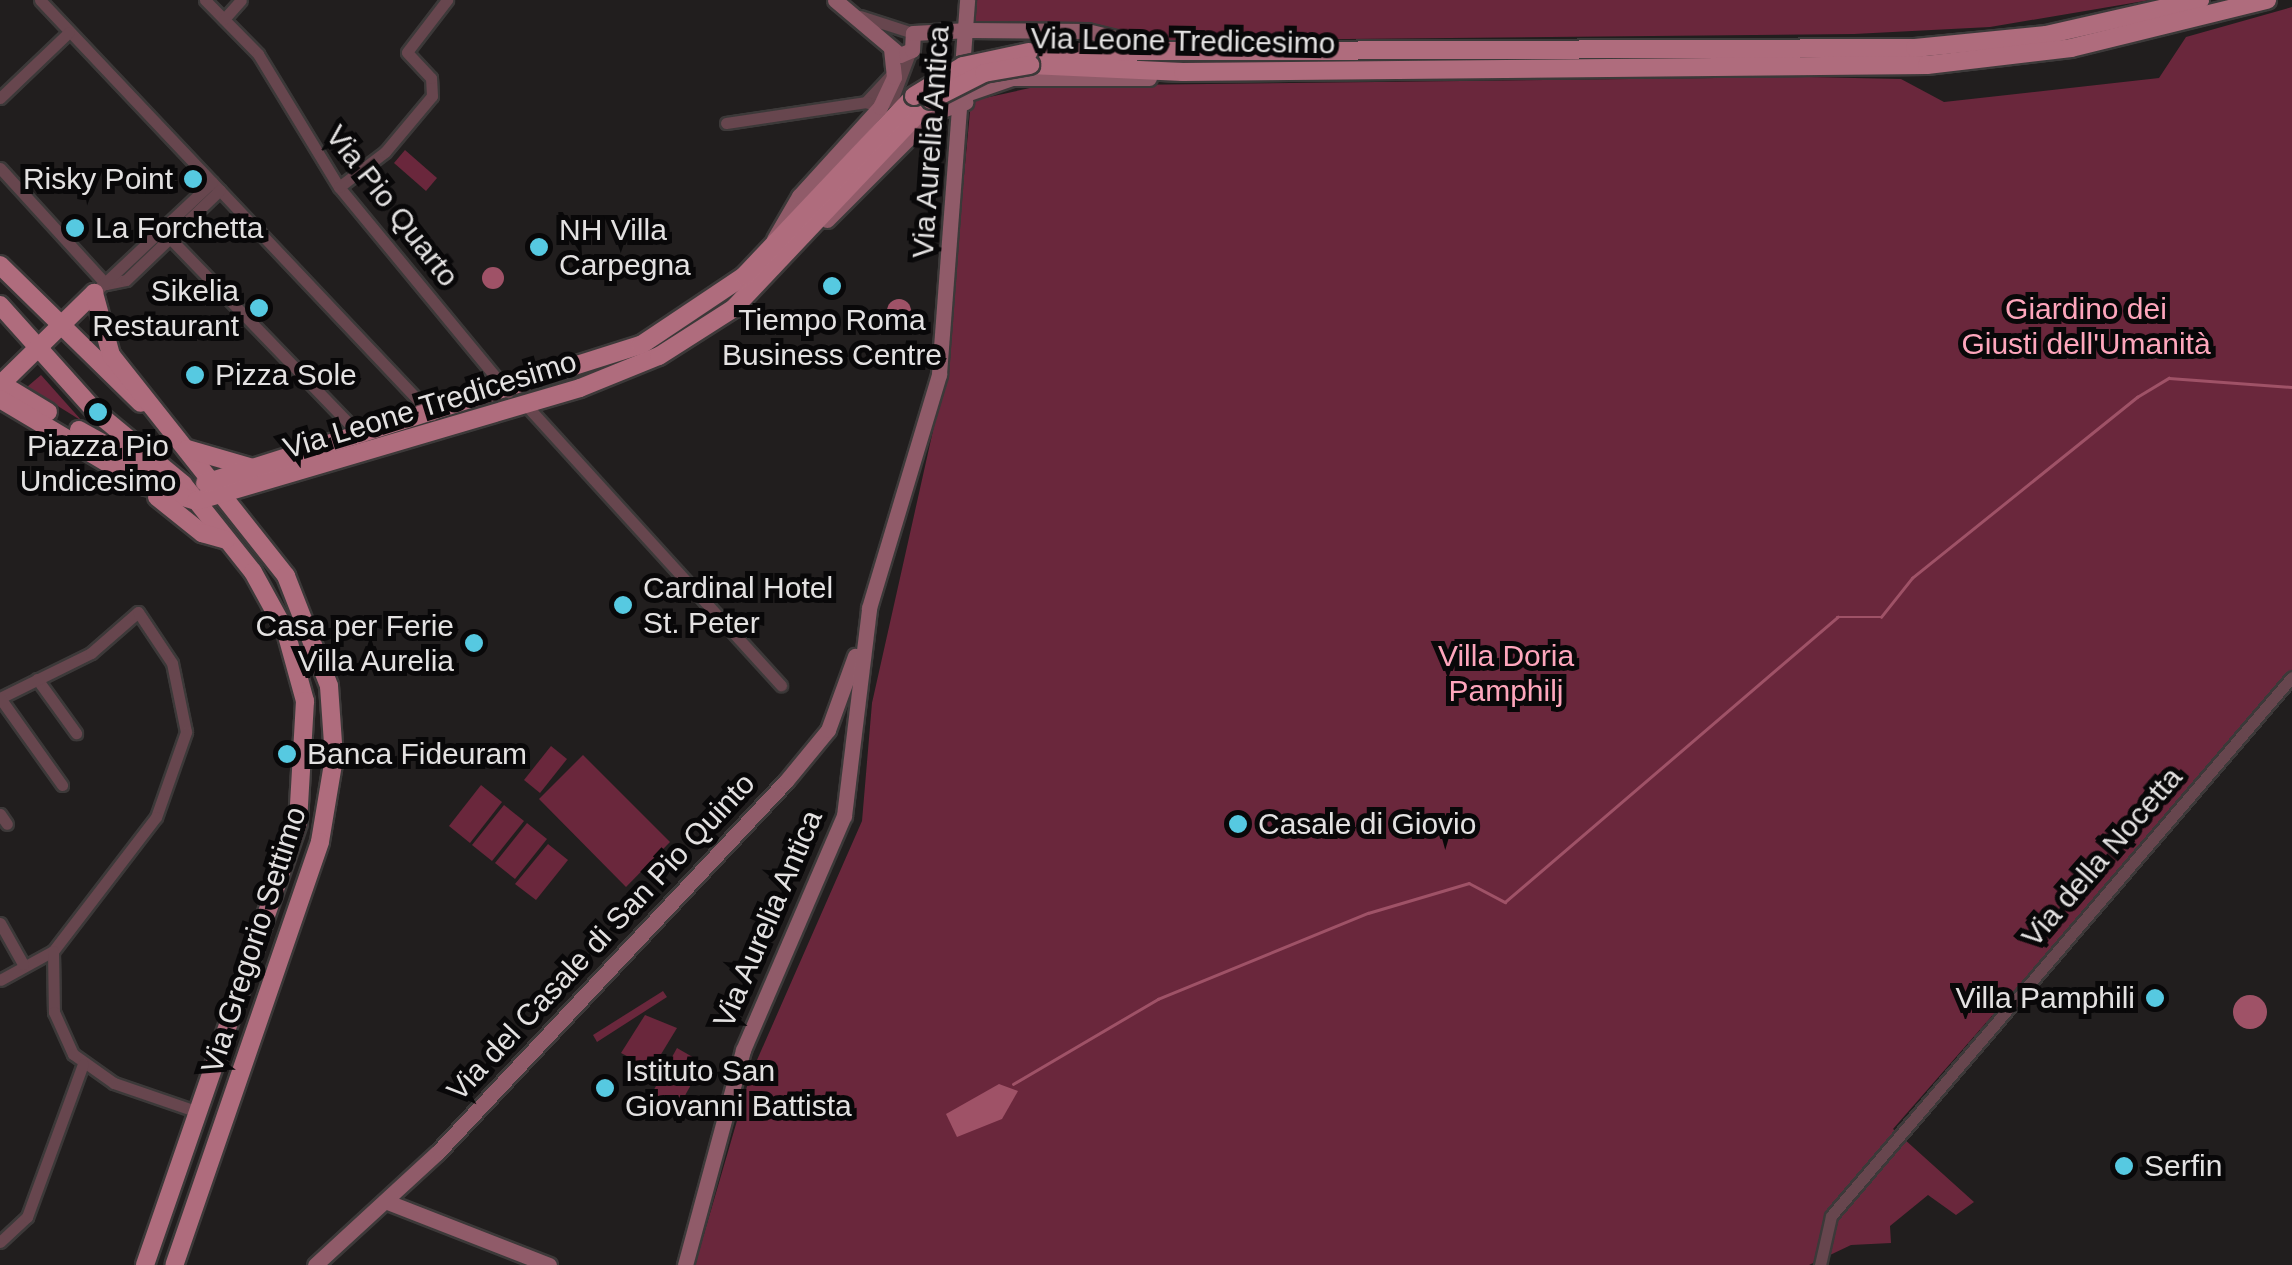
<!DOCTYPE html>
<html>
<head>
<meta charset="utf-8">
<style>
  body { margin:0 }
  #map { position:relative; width:2292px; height:1265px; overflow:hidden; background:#211e1e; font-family:Helvetica,sans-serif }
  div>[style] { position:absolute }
  .green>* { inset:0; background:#6a273c }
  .water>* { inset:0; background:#9f5267 }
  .round { border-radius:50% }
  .stream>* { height:2.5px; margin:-1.25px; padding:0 1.25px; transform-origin:1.25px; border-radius:1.25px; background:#9f5267 }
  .roads { filter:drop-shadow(2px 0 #3c3939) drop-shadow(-2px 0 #3c3939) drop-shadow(0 2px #3c3939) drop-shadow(0 -2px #3c3939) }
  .street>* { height:11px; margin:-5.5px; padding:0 5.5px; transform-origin:5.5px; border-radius:5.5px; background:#67464e }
  .secondary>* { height:15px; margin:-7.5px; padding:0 7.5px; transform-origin:7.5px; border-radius:7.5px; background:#905b69 }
  .primary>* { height:18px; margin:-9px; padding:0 9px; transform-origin:9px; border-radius:9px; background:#af6c7d }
  .bridges { filter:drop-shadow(2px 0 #3c3939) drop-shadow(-2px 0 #3c3939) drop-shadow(0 2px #3c3939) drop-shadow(0 -2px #3c3939) }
  .primary-bridge>* { height:18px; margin:-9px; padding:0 9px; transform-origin:9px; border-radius:9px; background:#af6c7d }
  .dots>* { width:28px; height:28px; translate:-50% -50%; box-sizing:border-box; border:5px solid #090809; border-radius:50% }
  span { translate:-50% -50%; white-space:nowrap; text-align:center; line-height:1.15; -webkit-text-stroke:10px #090809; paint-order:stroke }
  .street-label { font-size:30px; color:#e3e1e1 }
  .poi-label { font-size:30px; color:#e3e1e1 }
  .right { translate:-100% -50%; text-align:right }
  .left { translate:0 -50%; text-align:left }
  .park-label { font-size:30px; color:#fea6bc }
</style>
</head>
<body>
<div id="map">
  <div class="green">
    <i style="clip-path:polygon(974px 0,2150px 0,1990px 27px,1854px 34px,1156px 41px,1097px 24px,974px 24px)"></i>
    <i style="clip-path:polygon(2292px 7px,2292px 673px,1893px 1129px,1974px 1202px,1956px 1215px,1928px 1195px,1890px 1226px,1891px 1243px,1851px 1245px,1809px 1265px,695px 1265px,750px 1076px,862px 821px,872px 703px,945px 377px,971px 101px,1039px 86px,1808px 77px,1901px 79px,1944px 102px,2159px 78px,2186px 37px)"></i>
    <i style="clip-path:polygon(405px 150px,437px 178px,426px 191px,394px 163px)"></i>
    <i style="clip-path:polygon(41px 375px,82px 421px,27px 387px)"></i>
    <i style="clip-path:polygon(551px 746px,567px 759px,540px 793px,524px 780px)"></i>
    <i style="clip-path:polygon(583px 755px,670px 842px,626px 887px,539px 799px)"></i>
    <i style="clip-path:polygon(481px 785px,502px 802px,470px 843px,449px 826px)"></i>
    <i style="clip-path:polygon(504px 805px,524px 821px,492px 861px,472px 845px)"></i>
    <i style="clip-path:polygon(527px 823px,547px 839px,515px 879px,495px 863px)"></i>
    <i style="clip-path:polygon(548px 844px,568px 860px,536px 900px,515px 884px)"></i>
    <i style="clip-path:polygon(663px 991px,667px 997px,597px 1042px,593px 1035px)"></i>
    <i style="clip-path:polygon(645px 1015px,677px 1028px,652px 1069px,621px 1053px)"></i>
    <i style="clip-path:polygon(677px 1048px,703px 1063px,677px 1110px,651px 1095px)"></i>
  </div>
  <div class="water">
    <i class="round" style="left:482px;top:267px;width:22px;height:22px"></i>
    <i class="round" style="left:887px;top:299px;width:24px;height:24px"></i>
    <i class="round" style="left:2233px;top:995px;width:34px;height:34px"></i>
    <i style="clip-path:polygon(999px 1084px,1018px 1091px,1002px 1119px,957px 1137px,946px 1114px)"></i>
  </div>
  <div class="stream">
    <i style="left:1013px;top:1084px;width:168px;rotate:-30.4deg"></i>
    <i style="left:1158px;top:999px;width:227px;rotate:-22.3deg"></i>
    <i style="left:1368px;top:913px;width:105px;rotate:-16.5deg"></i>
    <i style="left:1469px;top:883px;width:41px;rotate:27.8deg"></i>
    <i style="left:1505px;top:902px;width:438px;rotate:-40.6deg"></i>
    <i style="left:1837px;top:617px;width:44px"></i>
    <i style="left:1881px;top:617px;width:50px;rotate:-51.5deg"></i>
    <i style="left:1912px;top:578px;width:289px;rotate:-38.8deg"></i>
    <i style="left:2137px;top:397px;width:37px;rotate:-31deg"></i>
    <i style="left:2169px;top:378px;width:123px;rotate:4.2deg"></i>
  </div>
  <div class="roads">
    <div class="street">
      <i style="left:40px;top:0;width:571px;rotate:46.63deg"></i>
      <i style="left:205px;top:0;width:76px;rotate:45.5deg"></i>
      <i style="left:258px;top:54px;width:156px;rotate:58.7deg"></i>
      <i style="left:339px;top:187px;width:266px;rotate:50.5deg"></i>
      <i style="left:860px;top:16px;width:56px;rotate:17.8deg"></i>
      <i style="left:224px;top:19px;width:25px;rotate:-48deg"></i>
      <i style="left:890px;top:76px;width:35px;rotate:133deg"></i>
      <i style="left:866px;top:102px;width:15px;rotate:20deg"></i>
      <i style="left:880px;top:107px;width:16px;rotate:-35deg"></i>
      <i style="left:893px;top:98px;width:48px;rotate:-69.3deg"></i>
      <i style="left:0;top:98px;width:95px;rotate:-43.7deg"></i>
      <i style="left:726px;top:123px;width:142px;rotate:-8.5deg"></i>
      <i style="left:0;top:168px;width:157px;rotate:47.6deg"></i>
      <i style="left:339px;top:187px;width:58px;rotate:-37.3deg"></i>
      <i style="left:385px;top:152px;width:73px;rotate:-50deg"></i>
      <i style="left:432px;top:96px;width:18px;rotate:-93deg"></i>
      <i style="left:431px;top:78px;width:35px;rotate:-133deg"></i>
      <i style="left:407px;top:52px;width:66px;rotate:-52.4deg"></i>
      <i style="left:162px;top:230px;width:288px;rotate:46deg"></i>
      <i style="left:106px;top:284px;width:20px;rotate:-11deg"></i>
      <i style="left:126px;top:280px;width:130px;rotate:-43.8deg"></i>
      <i style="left:94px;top:293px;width:162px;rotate:-43.2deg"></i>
      <i style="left:526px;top:405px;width:379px;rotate:47.7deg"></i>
      <i style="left:37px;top:679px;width:67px;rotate:54.2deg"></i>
      <i style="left:0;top:698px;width:102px;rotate:-26.3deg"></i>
      <i style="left:91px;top:653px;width:62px;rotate:-41.1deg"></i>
      <i style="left:138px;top:612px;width:61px;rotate:56.3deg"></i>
      <i style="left:172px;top:663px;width:70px;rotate:78.5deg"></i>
      <i style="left:186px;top:732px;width:90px;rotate:109.4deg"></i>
      <i style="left:156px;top:817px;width:169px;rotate:127.5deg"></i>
      <i style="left:53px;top:951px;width:60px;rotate:151.3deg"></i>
      <i style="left:0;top:698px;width:107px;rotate:54.5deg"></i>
      <i style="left:0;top:814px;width:12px;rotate:55deg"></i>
      <i style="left:0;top:923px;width:47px;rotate:60.7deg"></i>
      <i style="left:53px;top:951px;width:61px;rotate:89.1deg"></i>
      <i style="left:54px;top:1012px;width:46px;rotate:65.7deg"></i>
      <i style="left:73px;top:1054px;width:50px;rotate:35.3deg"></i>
      <i style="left:114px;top:1083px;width:89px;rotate:19deg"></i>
      <i style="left:0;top:1242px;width:37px;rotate:-43deg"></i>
      <i style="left:27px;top:1217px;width:163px;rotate:-69.9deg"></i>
      <i style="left:1820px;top:1265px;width:50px;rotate:-77.3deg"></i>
      <i style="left:1831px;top:1216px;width:709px;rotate:-49.46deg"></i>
    </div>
    <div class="secondary">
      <i style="left:835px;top:0;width:85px;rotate:40.2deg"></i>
      <i style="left:900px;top:55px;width:13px;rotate:-23deg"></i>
      <i style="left:912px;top:50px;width:17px;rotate:-87deg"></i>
      <i style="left:913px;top:33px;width:55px;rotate:-3.1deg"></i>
      <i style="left:968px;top:30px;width:119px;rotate:0.5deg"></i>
      <i style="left:1087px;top:31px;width:72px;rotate:13.7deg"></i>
      <i style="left:966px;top:94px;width:49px;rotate:-19.2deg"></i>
      <i style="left:1012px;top:78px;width:137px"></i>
      <i style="left:827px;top:220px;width:153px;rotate:-45deg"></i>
      <i style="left:935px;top:112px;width:32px;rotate:-18deg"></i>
      <i style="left:774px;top:239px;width:50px;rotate:-59.8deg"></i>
      <i style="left:799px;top:196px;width:120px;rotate:-47.7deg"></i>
      <i style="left:880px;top:107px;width:33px;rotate:-65deg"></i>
      <i style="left:894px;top:77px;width:27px;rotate:-96deg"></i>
      <i style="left:385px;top:1201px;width:176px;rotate:21.3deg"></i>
      <i style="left:315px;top:1265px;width:166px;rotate:-42.6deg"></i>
      <i style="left:437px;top:1153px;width:510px;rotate:-46.83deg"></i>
      <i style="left:786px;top:781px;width:66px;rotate:-50.5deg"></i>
      <i style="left:828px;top:730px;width:79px;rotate:-70deg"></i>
      <i style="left:685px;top:1265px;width:223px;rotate:-74.9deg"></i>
      <i style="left:743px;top:1050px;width:255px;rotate:-66.7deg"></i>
      <i style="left:844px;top:816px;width:209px;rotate:-83.1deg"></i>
      <i style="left:869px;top:608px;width:244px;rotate:-73.3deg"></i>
      <i style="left:939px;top:374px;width:375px;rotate:-85.7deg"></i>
    </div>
    <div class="primary">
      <i style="left:1029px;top:52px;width:886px;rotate:-0.26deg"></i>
      <i style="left:1915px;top:48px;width:132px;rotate:-5.7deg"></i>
      <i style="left:2046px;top:35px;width:158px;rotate:-12.8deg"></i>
      <i style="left:1030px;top:65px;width:153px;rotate:2.6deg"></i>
      <i style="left:1183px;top:72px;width:744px;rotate:-0.54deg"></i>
      <i style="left:1927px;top:65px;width:145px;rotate:-6.7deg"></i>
      <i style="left:2071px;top:48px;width:202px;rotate:-13.8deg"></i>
      <i style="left:0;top:265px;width:197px;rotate:44.4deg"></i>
      <i style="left:0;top:305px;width:144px;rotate:48.1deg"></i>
      <i style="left:96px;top:412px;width:113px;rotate:39.6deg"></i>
      <i style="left:183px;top:484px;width:112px;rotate:51.5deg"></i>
      <i style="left:253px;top:572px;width:68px;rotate:61.2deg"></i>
      <i style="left:286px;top:632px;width:72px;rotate:74.6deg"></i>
      <i style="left:305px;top:701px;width:122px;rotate:93.3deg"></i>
      <i style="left:298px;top:823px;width:468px;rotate:109.1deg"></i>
      <i style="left:0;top:383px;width:56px;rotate:31.1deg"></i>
      <i style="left:0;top:385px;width:132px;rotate:-44.4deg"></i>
      <i style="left:94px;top:293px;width:64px;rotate:74.7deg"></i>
      <i style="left:111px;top:355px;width:282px;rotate:51.6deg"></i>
      <i style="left:286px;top:576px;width:118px;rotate:68.6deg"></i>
      <i style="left:329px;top:686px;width:72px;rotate:86deg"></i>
      <i style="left:334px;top:758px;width:85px;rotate:99.5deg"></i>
      <i style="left:320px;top:842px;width:447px;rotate:109deg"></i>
      <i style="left:0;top:399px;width:170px;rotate:30.8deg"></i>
      <i style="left:146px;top:486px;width:52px;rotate:16.7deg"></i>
      <i style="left:196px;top:501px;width:400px;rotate:-16.4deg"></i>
      <i style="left:580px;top:388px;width:85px;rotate:-22.1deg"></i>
      <i style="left:659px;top:356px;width:89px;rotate:-32.6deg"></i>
      <i style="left:734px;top:308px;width:286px;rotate:-46.6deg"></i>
      <i style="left:79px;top:430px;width:103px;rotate:29.1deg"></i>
      <i style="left:187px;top:449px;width:69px;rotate:16.1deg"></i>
      <i style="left:205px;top:483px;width:457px;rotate:-17.6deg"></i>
      <i style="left:641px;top:345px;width:124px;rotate:-33.8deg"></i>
      <i style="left:744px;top:276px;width:248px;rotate:-46.6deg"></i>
      <i style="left:157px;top:497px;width:58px;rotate:38.7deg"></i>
      <i style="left:202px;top:533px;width:25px;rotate:16deg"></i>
    </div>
  </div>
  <div class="bridges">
    <div class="primary-bridge">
      <i style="left:914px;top:96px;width:57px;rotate:-31.5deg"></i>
      <i style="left:963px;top:66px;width:67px;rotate:-12deg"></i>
      <i style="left:931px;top:100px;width:59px;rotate:-27deg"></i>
      <i style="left:984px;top:73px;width:47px;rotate:-9.9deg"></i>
    </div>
  </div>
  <div class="dots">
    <i style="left:193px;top:179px;background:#56c9e1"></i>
    <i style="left:75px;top:228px;background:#56c9e1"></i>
    <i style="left:539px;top:247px;background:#56c9e1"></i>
    <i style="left:832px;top:286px;background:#56c9e1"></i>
    <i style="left:259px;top:308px;background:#56c9e1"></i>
    <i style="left:195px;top:375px;background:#56c9e1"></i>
    <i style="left:98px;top:412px;background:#56c9e1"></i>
    <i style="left:623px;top:605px;background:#56c9e1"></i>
    <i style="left:474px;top:643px;background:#56c9e1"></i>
    <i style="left:287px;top:754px;background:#56c9e1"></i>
    <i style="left:1238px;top:824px;background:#56c9e1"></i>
    <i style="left:2155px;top:998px;background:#56c9e1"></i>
    <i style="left:605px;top:1088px;background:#56c9e1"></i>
    <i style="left:2124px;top:1166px;background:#56c9e1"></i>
  </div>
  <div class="street-label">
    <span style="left:1183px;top:41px;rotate:1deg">Via Leone Tredicesimo</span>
    <span style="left:931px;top:142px;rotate:-86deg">Via Aurelia Antica</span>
    <span style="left:392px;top:206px;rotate:52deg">Via Pio Quarto</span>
    <span style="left:430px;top:405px;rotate:-17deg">Via Leone Tredicesimo</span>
    <span style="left:2102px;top:857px;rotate:-49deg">Via della Nocetta</span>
    <span style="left:768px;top:919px;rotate:-67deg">Via Aurelia Antica</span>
    <span style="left:601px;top:937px;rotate:-47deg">Via del Casale di San Pio Quinto</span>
    <span style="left:254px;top:940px;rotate:-72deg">Via Gregorio Settimo</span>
  </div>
  <div class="poi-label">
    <span class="right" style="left:173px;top:179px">Risky Point</span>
    <span class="left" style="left:95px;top:228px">La Forchetta</span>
    <span class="left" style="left:559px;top:247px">NH Villa<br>Carpegna</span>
    <span class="right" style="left:239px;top:308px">Sikelia<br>Restaurant</span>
    <span style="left:832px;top:337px">Tiempo Roma<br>Business Centre</span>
    <span class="left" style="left:215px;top:375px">Pizza Sole</span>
    <span style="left:98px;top:463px">Piazza Pio<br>Undicesimo</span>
    <span class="left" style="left:643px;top:605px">Cardinal Hotel<br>St. Peter</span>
    <span class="right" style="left:454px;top:643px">Casa per Ferie<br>Villa Aurelia</span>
    <span class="left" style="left:307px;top:754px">Banca Fideuram</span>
    <span class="left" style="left:1258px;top:824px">Casale di Giovio</span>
    <span class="right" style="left:2135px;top:998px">Villa Pamphili</span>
    <span class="left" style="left:625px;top:1088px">Istituto San<br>Giovanni Battista</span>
    <span class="left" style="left:2144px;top:1166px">Serfin</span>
  </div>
  <div class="park-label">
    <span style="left:2086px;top:326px">Giardino dei<br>Giusti dell'Umanità</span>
    <span style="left:1506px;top:673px">Villa Doria<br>Pamphilj</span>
  </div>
</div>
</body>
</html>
